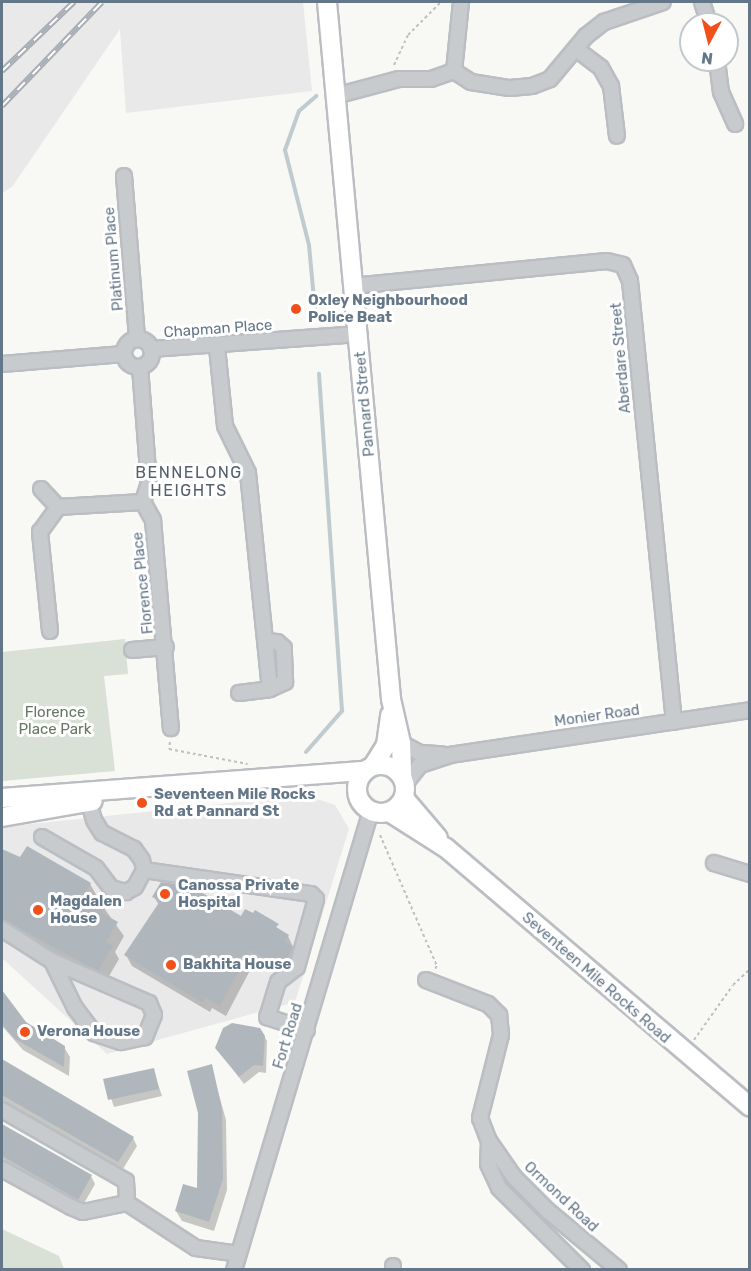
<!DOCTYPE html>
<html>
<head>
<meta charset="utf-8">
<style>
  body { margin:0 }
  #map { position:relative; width:751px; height:1271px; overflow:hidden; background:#f8f8f4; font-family:Rubik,sans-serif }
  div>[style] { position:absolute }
  .built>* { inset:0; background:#e8e9e8 }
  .green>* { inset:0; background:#d9e0d5 }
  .shadow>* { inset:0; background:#0003 }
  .stream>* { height:4px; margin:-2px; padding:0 2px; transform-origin:2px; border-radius:2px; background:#c0cbd0 }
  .building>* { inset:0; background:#afb7bd }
  .path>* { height:2px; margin-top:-1px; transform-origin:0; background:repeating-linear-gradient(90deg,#bec1c3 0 3px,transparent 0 6px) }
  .roads { filter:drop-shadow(2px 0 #babec2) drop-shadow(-2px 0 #babec2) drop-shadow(0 2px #babec2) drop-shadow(0 -2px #babec2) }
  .minor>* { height:14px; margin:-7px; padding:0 7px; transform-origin:7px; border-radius:7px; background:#c7cbce }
  .minor>.ring { margin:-7px; padding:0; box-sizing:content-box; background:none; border:14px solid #c7cbce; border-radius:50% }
  .major>* { height:18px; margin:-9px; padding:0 9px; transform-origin:9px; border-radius:9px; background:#fff }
  .major>.ring { margin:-9px; padding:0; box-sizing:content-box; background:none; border:18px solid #fff; border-radius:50% }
  .rail>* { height:6px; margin-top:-3px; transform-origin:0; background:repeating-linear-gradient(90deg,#fff 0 11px,#a7adb3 0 22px); box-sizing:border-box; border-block:2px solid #a7adb3 }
  .dots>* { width:16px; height:16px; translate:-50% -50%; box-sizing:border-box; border:3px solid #fff; border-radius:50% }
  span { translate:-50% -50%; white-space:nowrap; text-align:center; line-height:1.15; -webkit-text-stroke:6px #fff; paint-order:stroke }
  .street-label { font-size:15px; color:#647788 }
  .poi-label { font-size:15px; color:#647788; font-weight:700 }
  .left { translate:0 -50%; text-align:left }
  .park-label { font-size:15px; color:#647960 }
  .neighbourhood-label { font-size:16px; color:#53616c; letter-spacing:1.5px }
  .frame { position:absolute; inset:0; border:3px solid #647788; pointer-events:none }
  .north { position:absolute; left:679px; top:12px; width:60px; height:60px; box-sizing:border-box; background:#fff; border:2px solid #c1c9cf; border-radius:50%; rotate:187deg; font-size:16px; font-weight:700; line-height:24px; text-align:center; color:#647788 }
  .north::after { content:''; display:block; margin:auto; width:21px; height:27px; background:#f2501a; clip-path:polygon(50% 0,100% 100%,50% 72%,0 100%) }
</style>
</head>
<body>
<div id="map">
  <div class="built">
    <i style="clip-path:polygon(6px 2px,303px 2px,312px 91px,126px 113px,120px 29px,12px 187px,2px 193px,2px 5px)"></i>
    <i style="clip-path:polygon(305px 795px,335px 805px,349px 829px,295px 1002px,107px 1054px,2px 958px,2px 827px)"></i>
  </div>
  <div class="green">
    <i style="clip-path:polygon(125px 639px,128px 674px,104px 676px,115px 771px,2px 781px,2px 652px)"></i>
    <i style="clip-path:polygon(2px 1229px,59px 1256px,64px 1269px,2px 1269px)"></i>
  </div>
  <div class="shadow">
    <i style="clip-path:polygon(2px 851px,90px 884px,97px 896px,94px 902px,104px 908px,124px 936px,115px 952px,119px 959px,105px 983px,2px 926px)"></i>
    <i style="clip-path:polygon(154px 897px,242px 918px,288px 936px,298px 958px,288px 977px,256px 959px,226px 1016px,212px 1008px,210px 1012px,132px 966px,126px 955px,159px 905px)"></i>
    <i style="clip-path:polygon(2px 993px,25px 1023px,64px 1047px,70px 1057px,69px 1076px,23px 1050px,2px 1026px)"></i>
    <i style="clip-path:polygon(262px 1033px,267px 1041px,266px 1073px,259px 1072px,244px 1084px,217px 1048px)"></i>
    <i style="clip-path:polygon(2px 1062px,133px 1138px,137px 1146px,123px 1169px,2px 1100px)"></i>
    <i style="clip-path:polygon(211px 1066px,226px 1120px,227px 1190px,214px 1231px,182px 1221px,176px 1211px,199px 1190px)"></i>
    <i style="clip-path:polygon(153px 1069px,162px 1096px,114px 1107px,105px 1080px)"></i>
    <i style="clip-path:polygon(2px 1125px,91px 1176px,95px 1184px,82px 1207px,2px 1162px)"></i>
  </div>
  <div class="stream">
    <i style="left:315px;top:310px;width:65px;rotate:-95.3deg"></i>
    <i style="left:309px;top:245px;width:98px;rotate:-104.2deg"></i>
    <i style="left:285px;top:150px;width:41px;rotate:-70.3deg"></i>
    <i style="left:299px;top:111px;width:23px;rotate:-41deg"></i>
    <i style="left:306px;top:752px;width:55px;rotate:-48.7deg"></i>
    <i style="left:342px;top:711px;width:338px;rotate:-93.9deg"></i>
  </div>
  <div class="building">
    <i style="clip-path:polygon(27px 846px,91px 883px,84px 895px,105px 907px,102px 913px,118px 922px,106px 942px,113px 946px,98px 971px,2px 919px,2px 849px,20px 857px)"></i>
    <i style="clip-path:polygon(161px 882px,191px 886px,241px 916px,245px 909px,253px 913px,255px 910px,279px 924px,276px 927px,289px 935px,285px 942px,293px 946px,282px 967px,250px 950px,220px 1006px,206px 998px,203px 1003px,124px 955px,160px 901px,152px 897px)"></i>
    <i style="clip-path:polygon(2px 990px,26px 1022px,65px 1046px,64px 1067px,15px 1039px,2px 1024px)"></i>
    <i style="clip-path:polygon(232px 1023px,260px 1028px,265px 1036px,263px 1066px,254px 1065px,239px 1077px,215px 1048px,223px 1028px)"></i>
    <i style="clip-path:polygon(2px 1059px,134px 1137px,118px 1162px,2px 1095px)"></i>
    <i style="clip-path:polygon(212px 1064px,222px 1109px,223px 1179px,209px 1222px,175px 1211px,183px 1184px,197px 1188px,198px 1113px,187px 1071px)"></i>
    <i style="clip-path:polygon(154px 1068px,159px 1089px,108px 1100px,103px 1079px)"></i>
    <i style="clip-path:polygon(2px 1124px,92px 1175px,78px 1200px,2px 1156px)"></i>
  </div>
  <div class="path">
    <i style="left:394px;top:65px;width:33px;rotate:-65deg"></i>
    <i style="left:408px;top:35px;width:47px;rotate:-45deg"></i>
    <i style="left:170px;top:742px;width:7px;rotate:98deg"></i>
    <i style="left:169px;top:749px;width:80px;rotate:10.8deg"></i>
    <i style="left:380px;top:835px;width:143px;rotate:66.5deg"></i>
    <i style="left:437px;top:966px;width:5px;rotate:127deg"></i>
    <i style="left:694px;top:1040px;width:67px;rotate:-54.7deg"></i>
    <i style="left:733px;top:985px;width:23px;rotate:-43deg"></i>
  </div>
  <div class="roads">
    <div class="minor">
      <i style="left:702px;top:2px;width:23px;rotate:72deg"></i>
      <i style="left:576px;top:49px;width:31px;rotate:37deg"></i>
      <i style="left:601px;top:68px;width:21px;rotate:61deg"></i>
      <i style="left:611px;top:86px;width:50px;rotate:83.2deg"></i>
      <i style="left:717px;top:60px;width:32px;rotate:83deg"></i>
      <i style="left:721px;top:92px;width:35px;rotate:66deg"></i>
      <i style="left:454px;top:71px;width:69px;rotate:-84.2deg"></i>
      <i style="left:335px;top:96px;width:66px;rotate:-14.9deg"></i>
      <i style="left:399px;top:79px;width:32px"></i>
      <i style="left:431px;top:79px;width:24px;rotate:-19deg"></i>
      <i style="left:454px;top:71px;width:20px;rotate:33deg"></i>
      <i style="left:471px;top:82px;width:39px;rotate:9deg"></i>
      <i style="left:510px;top:88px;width:22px;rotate:-5deg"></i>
      <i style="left:532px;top:86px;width:19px;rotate:-21deg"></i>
      <i style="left:550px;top:79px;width:56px;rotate:-50.1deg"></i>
      <i style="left:586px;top:36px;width:23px;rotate:-38deg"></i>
      <i style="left:604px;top:22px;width:62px;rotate:-18.7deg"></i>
      <i style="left:124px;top:176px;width:164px;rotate:85.4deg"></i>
      <i style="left:352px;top:286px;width:256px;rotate:-5.6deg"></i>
      <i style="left:607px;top:261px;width:16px;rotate:14deg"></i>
      <i style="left:623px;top:265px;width:17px;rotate:66deg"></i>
      <i style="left:630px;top:281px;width:443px;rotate:84.3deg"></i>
      <i class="ring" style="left:124px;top:339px;width:14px;height:14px"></i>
      <i style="left:217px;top:347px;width:79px;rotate:84.2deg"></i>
      <i style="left:225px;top:426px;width:52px;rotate:63.9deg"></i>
      <i style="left:248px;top:473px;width:217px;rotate:84.2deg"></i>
      <i style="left:151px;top:349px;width:209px;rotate:-4.1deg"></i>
      <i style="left:2px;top:364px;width:122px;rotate:-4.7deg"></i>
      <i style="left:140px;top:367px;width:116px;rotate:85.6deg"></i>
      <i style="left:149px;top:483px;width:20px;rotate:108deg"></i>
      <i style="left:143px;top:502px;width:21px;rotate:61deg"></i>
      <i style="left:153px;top:520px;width:209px;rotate:85.1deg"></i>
      <i style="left:41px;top:489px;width:25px;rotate:47deg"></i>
      <i style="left:58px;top:507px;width:85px;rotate:-3.4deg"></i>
      <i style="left:50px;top:631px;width:100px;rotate:-95.8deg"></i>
      <i style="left:40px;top:532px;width:31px;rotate:-54deg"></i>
      <i style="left:132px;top:650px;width:34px;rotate:-5deg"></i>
      <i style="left:239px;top:693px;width:31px;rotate:-7deg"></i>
      <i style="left:270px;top:689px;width:17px;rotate:-25deg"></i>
      <i style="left:285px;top:682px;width:34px;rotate:-92deg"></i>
      <i style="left:284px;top:648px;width:9px;rotate:-139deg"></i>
      <i style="left:277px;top:642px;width:12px;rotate:-175deg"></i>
      <i style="left:401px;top:743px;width:21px;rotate:28deg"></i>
      <i style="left:420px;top:753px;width:22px;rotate:3deg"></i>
      <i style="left:405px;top:784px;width:24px;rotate:-52deg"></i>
      <i style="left:420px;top:765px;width:32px;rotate:-18deg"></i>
      <i style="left:450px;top:755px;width:303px;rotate:-8.5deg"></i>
      <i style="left:42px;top:837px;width:62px;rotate:29.9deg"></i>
      <i style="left:96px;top:868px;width:25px;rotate:53deg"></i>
      <i style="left:111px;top:888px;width:16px;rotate:15deg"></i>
      <i style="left:126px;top:892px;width:10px;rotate:-29deg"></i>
      <i style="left:135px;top:887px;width:19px;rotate:-62deg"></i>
      <i style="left:144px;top:870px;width:10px;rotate:-101deg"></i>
      <i style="left:142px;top:860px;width:14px;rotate:-126deg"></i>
      <i style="left:134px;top:849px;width:36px;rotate:-153deg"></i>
      <i style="left:102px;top:833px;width:15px;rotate:-122deg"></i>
      <i style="left:94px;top:820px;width:19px;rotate:-106deg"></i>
      <i style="left:714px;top:863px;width:38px;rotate:17deg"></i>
      <i style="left:144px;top:870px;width:169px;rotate:8.2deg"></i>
      <i style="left:311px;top:894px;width:7px;rotate:45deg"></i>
      <i style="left:316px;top:899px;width:71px;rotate:105.6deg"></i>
      <i style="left:297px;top:967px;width:24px;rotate:142deg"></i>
      <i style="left:278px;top:982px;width:37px;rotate:107deg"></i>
      <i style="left:267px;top:1017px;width:42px;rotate:18deg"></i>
      <i style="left:2px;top:929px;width:59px;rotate:32.6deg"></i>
      <i style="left:52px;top:961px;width:106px;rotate:23.4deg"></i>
      <i style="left:149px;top:1003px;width:13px;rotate:67deg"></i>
      <i style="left:154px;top:1015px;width:24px;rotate:112deg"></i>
      <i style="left:145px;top:1037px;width:25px;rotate:168deg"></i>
      <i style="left:121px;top:1042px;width:28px;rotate:-162deg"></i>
      <i style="left:94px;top:1033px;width:31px;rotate:-127deg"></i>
      <i style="left:75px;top:1008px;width:52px;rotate:-116.1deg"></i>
      <i style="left:426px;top:980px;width:66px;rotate:21.2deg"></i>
      <i style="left:488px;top:1004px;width:16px;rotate:45deg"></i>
      <i style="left:499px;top:1015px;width:20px;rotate:84deg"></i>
      <i style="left:501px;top:1035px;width:86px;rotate:104.2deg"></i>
      <i style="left:480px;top:1118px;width:25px;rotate:69deg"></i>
      <i style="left:489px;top:1141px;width:44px;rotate:55.2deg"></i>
      <i style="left:514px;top:1177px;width:48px;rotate:45deg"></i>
      <i style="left:548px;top:1211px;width:92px;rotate:39.7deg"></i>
      <i style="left:2px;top:1110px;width:143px;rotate:29.8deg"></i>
      <i style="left:126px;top:1181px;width:22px;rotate:87deg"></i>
      <i style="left:489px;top:1141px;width:23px;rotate:92deg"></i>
      <i style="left:488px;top:1164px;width:26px;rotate:65deg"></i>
      <i style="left:499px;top:1188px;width:117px;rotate:44.7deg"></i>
      <i style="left:2px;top:1169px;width:79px;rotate:28.8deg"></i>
      <i style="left:71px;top:1207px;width:13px;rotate:23deg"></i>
      <i style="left:83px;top:1212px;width:45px;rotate:-11.6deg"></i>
      <i style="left:127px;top:1203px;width:82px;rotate:33.1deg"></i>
      <i style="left:196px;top:1248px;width:43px;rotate:7.9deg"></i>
      <i style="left:393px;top:1266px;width:4px;rotate:90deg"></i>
      <i style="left:234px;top:1270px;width:479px;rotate:-73.4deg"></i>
    </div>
    <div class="major">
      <i style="left:327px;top:2px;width:700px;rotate:84.75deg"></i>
      <i style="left:391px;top:699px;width:45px;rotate:77.2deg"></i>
      <i style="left:401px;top:743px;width:34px;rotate:88deg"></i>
      <i class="ring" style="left:357px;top:765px;width:30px;height:30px"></i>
      <i style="left:373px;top:766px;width:25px;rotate:-58deg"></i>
      <i style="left:386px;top:745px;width:30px;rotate:-82deg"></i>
      <i style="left:2px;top:798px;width:364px;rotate:-4.3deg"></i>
      <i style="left:404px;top:798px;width:52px;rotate:49.6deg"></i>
      <i style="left:389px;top:812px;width:67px;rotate:32.3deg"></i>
      <i style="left:446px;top:848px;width:399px;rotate:40.4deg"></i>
      <i style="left:2px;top:817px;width:92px;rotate:-10deg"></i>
    </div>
  </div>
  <div class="rail">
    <i style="left:2px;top:71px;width:100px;rotate:-43.8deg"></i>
    <i style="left:2px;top:106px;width:144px;rotate:-46.1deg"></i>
  </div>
  <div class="dots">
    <i style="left:296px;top:309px;background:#f2501a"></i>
    <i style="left:142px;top:803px;background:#f2501a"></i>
    <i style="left:165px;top:894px;background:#f2501a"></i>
    <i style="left:38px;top:910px;background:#f2501a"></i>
    <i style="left:171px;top:965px;background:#f2501a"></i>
    <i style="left:25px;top:1032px;background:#f2501a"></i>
  </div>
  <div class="street-label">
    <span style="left:114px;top:259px;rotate:-95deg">Platinum Place</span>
    <span style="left:218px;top:329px;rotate:-4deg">Chapman Place</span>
    <span style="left:621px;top:358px;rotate:-95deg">Aberdare Street</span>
    <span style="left:365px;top:404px;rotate:-95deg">Pannard Street</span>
    <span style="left:143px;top:583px;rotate:-96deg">Florence Place</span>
    <span style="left:597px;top:716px;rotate:-8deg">Monier Road</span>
    <span style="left:596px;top:978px;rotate:41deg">Seventeen Mile Rocks Road</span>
    <span style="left:288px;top:1036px;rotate:-73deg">Fort Road</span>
    <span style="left:561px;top:1197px;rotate:43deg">Ormond Road</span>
  </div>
  <div class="poi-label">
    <span class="left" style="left:308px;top:309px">Oxley Neighbourhood<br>Police Beat</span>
    <span class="left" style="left:154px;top:803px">Seventeen Mile Rocks<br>Rd at Pannard St</span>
    <span class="left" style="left:178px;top:894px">Canossa Private<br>Hospital</span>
    <span class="left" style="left:50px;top:910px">Magdalen<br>House</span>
    <span class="left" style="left:183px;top:965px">Bakhita House</span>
    <span class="left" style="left:37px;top:1032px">Verona House</span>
  </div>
  <div class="park-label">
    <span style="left:55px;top:721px">Florence<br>Place Park</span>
  </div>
  <div class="neighbourhood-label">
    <span style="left:189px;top:482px">BENNELONG<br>HEIGHTS</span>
  </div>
  <div class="frame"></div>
  <div class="north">N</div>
</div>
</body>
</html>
